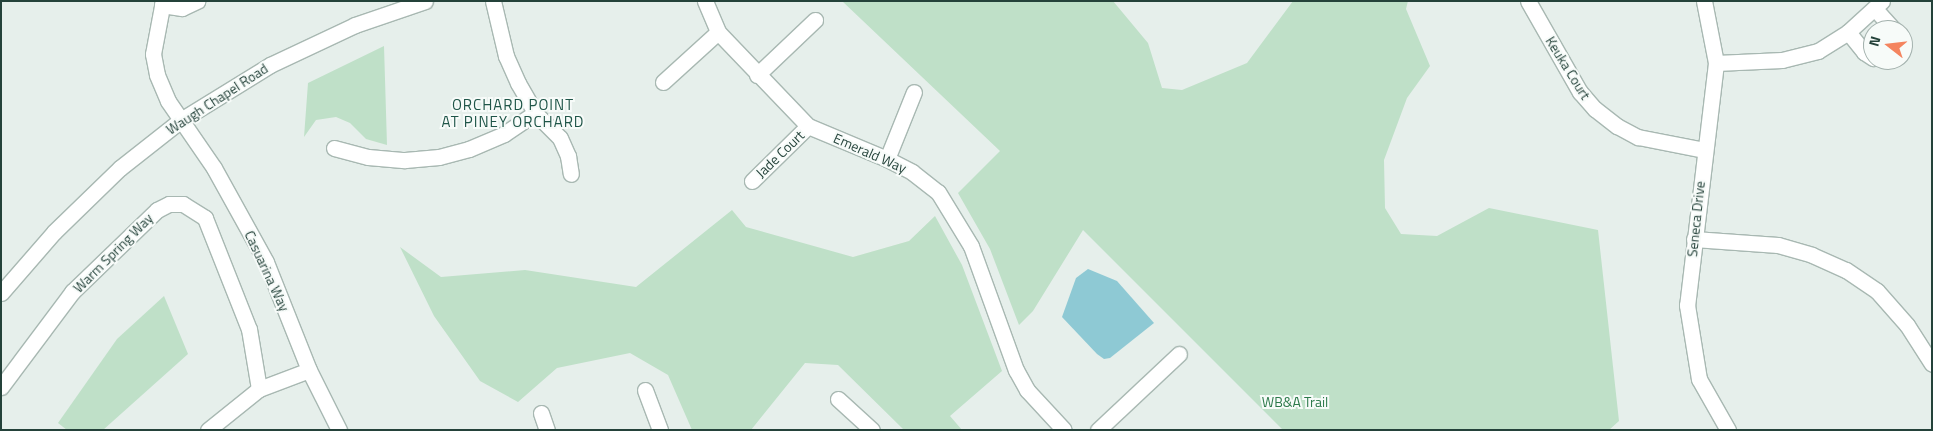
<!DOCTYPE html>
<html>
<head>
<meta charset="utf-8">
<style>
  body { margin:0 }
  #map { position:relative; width:1933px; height:431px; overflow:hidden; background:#e6efeb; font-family:"Titillium Web",sans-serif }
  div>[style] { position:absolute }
  .green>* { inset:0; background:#bfe0c8 }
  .water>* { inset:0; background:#8ec9d4 }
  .roads { filter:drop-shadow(1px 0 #a8b8b2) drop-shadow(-1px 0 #a8b8b2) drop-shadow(0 1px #a8b8b2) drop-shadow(0 -1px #a8b8b2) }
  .street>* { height:15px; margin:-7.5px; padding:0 7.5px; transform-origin:7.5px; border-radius:7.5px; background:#fff }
  .secondary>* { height:15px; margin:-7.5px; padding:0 7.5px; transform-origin:7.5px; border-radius:7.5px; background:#fff }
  span { translate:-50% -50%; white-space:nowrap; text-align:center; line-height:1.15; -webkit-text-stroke:4px #f7fbf9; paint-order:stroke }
  .street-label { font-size:14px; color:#24423a }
  .park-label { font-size:14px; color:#2d7a4b }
  .neighbourhood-label { font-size:15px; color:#1f5548; letter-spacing:1px }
  .frame { position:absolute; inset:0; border:2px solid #24423a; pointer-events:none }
  .north { position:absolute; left:1863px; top:20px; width:50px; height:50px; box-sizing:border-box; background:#f7fbf9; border:1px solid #a3b1ad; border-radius:50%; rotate:286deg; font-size:14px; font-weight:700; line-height:20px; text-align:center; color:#24423a }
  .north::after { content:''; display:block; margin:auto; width:18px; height:22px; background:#f4845f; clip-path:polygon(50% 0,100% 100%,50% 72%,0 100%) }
</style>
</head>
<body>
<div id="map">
  <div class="green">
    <i style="clip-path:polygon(842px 1px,1113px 1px,1148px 43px,1162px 88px,1182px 90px,1247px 63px,1293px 1px,1408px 1px,1406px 9px,1430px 66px,1407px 98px,1384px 160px,1385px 208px,1401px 234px,1437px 236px,1489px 208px,1598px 230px,1619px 421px,1609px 430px,1283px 430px,1083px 230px,1033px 311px,1019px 325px,990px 249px,958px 193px,1000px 151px)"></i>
    <i style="clip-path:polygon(384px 46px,387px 145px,366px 139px,350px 123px,336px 117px,316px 120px,304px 137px,308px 83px)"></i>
    <i style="clip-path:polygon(732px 210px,746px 227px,853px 257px,909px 241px,935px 216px,962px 265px,1002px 371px,950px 416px,962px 430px,904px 430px,838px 365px,805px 363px,751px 430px,692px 430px,668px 375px,630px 353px,557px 368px,518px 402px,480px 381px,434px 316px,400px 247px,441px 277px,525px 270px,636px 287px)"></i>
    <i style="clip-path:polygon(164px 296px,188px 354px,103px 430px,67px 430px,58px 423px,117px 339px)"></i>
  </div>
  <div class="water">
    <i style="clip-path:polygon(1088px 269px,1117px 281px,1154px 323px,1110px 358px,1104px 359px,1097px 354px,1062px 317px,1076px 278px)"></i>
  </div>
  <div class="roads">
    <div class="street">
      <i style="left:163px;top:1px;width:54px;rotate:100.7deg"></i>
      <i style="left:153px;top:54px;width:21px;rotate:79deg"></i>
      <i style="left:157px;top:75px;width:28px;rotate:67deg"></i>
      <i style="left:168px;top:101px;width:81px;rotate:55.5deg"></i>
      <i style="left:214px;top:168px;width:107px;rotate:61deg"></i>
      <i style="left:266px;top:262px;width:116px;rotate:68.3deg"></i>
      <i style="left:309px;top:370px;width:67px;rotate:63.4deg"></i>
      <i style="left:493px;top:1px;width:57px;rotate:76.7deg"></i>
      <i style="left:506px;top:56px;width:30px;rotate:66deg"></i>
      <i style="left:518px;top:83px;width:34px;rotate:60deg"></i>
      <i style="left:535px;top:113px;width:35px;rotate:45deg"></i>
      <i style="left:560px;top:138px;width:20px;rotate:66deg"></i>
      <i style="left:568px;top:156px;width:18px;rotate:81deg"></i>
      <i style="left:705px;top:1px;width:34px;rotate:67deg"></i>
      <i style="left:718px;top:32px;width:130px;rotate:46.2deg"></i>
      <i style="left:808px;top:126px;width:86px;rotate:22.7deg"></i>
      <i style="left:887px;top:159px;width:28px;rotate:27deg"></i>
      <i style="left:912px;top:172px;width:33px;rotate:38deg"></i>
      <i style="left:938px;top:192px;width:63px;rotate:58.6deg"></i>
      <i style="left:971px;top:246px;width:132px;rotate:70.1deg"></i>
      <i style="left:1016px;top:370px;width:23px;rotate:61deg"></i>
      <i style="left:1027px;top:390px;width:54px;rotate:47.2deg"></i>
      <i style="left:1528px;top:1px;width:105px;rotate:60.3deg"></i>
      <i style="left:1580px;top:92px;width:23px;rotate:49deg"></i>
      <i style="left:1595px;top:109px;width:28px;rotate:38deg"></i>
      <i style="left:1617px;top:126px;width:24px;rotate:28deg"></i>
      <i style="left:1638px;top:137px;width:67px;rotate:11.1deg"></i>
      <i style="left:1704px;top:1px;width:63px;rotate:79deg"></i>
      <i style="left:1716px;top:63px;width:244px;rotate:96.8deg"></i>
      <i style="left:1687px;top:305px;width:75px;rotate:80.8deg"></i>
      <i style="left:1699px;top:379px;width:59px;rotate:60.4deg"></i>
      <i style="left:162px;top:5px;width:20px;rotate:9deg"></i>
      <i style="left:182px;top:8px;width:17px;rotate:-25deg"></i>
      <i style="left:1876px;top:10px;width:27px;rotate:48deg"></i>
      <i style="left:1848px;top:32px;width:26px;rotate:51deg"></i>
      <i style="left:1864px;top:52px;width:11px;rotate:34deg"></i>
      <i style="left:1716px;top:63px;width:66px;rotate:-2.6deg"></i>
      <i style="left:1782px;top:60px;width:37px;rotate:-14deg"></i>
      <i style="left:1818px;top:51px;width:36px;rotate:-32deg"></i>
      <i style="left:1848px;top:32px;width:46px;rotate:-42.4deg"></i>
      <i style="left:757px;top:75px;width:80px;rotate:-43.5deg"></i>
      <i style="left:663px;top:82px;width:74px;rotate:-42.3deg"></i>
      <i style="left:334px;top:148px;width:35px;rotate:15deg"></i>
      <i style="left:368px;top:157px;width:37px;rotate:5deg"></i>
      <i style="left:405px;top:160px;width:34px;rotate:-5deg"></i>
      <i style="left:439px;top:157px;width:31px;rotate:-15deg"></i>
      <i style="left:469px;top:149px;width:38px;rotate:-23deg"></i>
      <i style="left:504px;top:134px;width:37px;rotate:-34deg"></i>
      <i style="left:887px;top:159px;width:72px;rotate:-68.1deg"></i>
      <i style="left:752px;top:181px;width:78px;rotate:-44.5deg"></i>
      <i style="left:1694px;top:239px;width:84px;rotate:4.1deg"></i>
      <i style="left:1778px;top:245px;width:35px;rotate:16deg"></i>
      <i style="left:1812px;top:255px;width:37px;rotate:24deg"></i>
      <i style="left:1846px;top:270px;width:37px;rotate:34deg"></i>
      <i style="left:1877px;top:291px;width:45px;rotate:48.6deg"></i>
      <i style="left:1907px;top:325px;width:46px;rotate:57.3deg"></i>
      <i style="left:1px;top:387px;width:119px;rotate:-53.2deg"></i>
      <i style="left:72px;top:292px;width:118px;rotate:-44deg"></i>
      <i style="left:157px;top:210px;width:13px;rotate:-27deg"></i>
      <i style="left:169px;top:204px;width:14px"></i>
      <i style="left:183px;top:204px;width:26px;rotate:32deg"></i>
      <i style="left:205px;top:218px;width:119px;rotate:68.4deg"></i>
      <i style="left:249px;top:329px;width:61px;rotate:80.5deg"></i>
      <i style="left:645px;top:390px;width:43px;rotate:69.4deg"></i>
      <i style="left:838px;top:399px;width:46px;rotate:42.4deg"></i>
      <i style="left:541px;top:413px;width:18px;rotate:71deg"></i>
      <i style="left:208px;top:430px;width:65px;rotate:-38.8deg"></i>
      <i style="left:259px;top:389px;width:53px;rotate:-20.8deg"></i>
      <i style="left:1098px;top:430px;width:111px;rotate:-43.2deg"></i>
    </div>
    <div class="secondary">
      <i style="left:1px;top:293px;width:81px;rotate:-49deg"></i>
      <i style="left:54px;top:232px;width:92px;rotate:-44.1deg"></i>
      <i style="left:120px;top:168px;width:78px;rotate:-38.2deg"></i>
      <i style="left:181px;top:120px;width:105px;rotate:-31.7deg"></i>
      <i style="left:270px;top:65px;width:94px;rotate:-25.2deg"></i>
      <i style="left:355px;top:25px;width:74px;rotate:-18.9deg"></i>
    </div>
  </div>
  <div class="street-label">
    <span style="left:1568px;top:68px;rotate:58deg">Keuka Court</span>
    <span style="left:217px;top:99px;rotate:-33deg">Waugh Chapel Road</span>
    <span style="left:870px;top:153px;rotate:24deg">Emerald Way</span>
    <span style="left:780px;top:154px;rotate:-44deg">Jade Court</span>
    <span style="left:1696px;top:219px;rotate:-84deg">Seneca Drive</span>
    <span style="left:113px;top:253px;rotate:-45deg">Warm Spring Way</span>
    <span style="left:267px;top:271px;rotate:65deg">Casuarina Way</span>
  </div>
  <div class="park-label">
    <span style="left:1295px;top:402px">WB&amp;A Trail</span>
  </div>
  <div class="neighbourhood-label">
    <span style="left:513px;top:113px">ORCHARD POINT<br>AT PINEY ORCHARD</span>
  </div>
  <div class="frame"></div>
  <div class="north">N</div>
</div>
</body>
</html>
